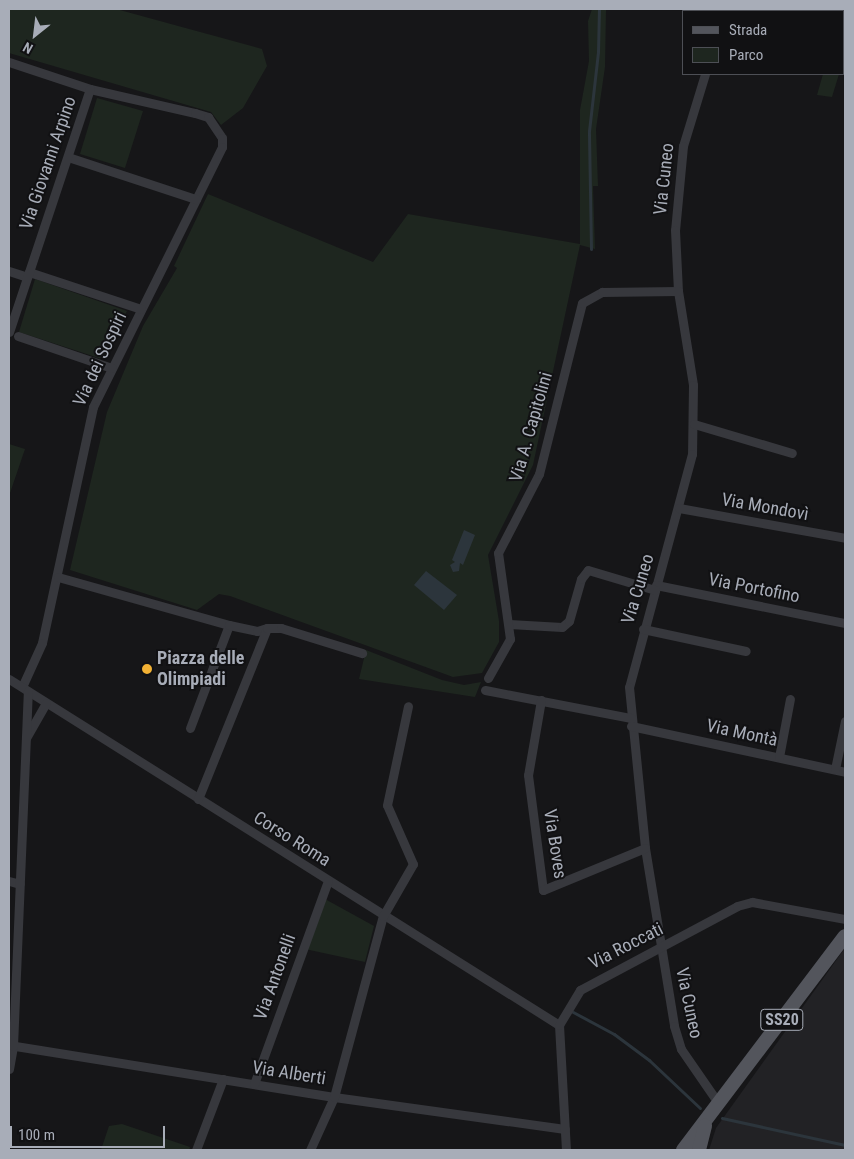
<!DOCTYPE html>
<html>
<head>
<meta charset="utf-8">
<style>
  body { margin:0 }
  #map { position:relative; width:854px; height:1159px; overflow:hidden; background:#161618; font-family:"Roboto Condensed",sans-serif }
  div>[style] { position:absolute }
  .built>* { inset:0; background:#222225 }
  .green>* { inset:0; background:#1e261f }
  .water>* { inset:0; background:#2c353c }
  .stream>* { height:3px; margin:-1.5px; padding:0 1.5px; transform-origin:1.5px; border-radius:1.5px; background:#2c353c }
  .street>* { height:9px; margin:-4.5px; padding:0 4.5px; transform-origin:4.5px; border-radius:4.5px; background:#37383d }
  .primary>* { height:14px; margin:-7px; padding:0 7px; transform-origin:7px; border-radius:7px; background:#53555c }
  .dots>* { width:14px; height:14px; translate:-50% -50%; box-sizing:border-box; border:2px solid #111113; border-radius:50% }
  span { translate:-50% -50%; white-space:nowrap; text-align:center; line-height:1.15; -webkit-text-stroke:4px #111113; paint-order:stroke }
  .shield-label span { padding:1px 4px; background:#111113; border:1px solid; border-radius:4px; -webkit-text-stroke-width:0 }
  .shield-label { font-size:16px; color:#a8adb8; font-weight:700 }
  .street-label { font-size:18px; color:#a8adb8 }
  .poi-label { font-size:18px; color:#a8adb8; font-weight:700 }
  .left { translate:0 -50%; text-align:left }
  .frame { position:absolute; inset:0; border:10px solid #a8adb8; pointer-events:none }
  .legend { position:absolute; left:682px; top:10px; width:162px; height:65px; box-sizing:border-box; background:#111113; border:1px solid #4d4f55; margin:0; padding:6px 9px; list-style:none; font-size:15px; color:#a8adb8 }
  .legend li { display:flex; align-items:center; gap:10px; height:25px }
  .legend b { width:25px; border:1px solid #4d4f55 }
  .north { position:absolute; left:10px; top:10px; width:50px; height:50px; -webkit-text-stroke:4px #111113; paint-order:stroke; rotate:209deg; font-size:14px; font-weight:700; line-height:20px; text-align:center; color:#a8adb8 }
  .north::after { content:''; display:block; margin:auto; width:18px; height:22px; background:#a8adb8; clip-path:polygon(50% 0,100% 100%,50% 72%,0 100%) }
  .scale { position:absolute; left:10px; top:1126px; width:155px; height:22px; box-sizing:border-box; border:2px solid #a8adb8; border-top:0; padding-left:6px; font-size:15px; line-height:18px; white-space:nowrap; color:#a8adb8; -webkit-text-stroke:4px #111113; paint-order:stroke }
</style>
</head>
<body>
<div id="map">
  <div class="built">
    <i style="clip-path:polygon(845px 948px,845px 1150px,709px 1150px,716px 1128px)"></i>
  </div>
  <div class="green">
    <i style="clip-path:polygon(9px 9px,116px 9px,262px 49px,267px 66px,243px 108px,221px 125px,211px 112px,9px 53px)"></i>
    <i style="clip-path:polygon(592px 9px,606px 9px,605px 67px,596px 129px,598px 186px,593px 186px,595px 249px,580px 245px,533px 465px,488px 555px,499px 621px,499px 642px,482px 673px,453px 677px,230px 596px,219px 594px,197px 610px,70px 570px,107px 412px,143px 326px,177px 268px,174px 266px,208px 194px,373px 262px,408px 214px,580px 244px,580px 110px,589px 61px,588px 21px)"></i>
    <i style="clip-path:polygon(841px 9px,845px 9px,843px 59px,843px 11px)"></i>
    <i style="clip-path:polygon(823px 74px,839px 74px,832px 97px,817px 95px)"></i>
    <i style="clip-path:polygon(97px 98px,143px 111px,125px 168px,80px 154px)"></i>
    <i style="clip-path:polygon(35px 279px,127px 311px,102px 359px,19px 332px)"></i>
    <i style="clip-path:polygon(9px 444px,25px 449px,9px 496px)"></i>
    <i style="clip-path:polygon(366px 650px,442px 680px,464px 685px,481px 682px,475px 697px,359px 679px)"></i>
    <i style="clip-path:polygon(325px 899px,374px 926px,365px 962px,305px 949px)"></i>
    <i style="clip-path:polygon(122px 1124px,190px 1147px,189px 1150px,101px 1150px,109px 1126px)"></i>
  </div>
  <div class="water">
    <i style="clip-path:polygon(464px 530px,475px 535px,463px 565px,460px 563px,459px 571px,453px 572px,450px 565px,455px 562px,452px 560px)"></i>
    <i style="clip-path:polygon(426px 571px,457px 595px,444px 610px,414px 585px)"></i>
  </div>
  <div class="stream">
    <i style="left:591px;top:249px;width:118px;rotate:-91deg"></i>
    <i style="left:589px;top:131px;width:80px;rotate:-83.5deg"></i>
    <i style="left:598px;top:52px;width:43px;rotate:-88.7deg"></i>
    <i style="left:573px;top:1012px;width:47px;rotate:28.2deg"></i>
    <i style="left:614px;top:1034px;width:44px;rotate:36.6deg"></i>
    <i style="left:649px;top:1060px;width:70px;rotate:43.3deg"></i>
    <i style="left:722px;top:1118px;width:126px;rotate:12.4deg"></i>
  </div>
  <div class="street">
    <i style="left:732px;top:11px;width:2px;rotate:-63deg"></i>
    <i style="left:9px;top:62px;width:85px;rotate:18.4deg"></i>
    <i style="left:90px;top:89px;width:108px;rotate:12.9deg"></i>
    <i style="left:195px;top:113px;width:14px;rotate:17deg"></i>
    <i style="left:208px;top:117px;width:25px;rotate:56deg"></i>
    <i style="left:222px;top:138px;width:9px;rotate:90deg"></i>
    <i style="left:222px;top:147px;width:290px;rotate:116.4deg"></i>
    <i style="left:93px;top:407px;width:241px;rotate:102.2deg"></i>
    <i style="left:42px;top:643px;width:48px;rotate:114.4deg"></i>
    <i style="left:705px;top:74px;width:75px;rotate:107deg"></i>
    <i style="left:683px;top:146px;width:84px;rotate:95.4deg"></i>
    <i style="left:675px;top:230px;width:61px;rotate:87.2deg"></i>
    <i style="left:678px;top:291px;width:95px;rotate:80.9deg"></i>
    <i style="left:693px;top:385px;width:69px;rotate:90.8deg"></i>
    <i style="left:692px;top:454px;width:241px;rotate:105.1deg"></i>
    <i style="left:629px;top:687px;width:162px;rotate:84.3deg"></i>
    <i style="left:645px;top:848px;width:180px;rotate:80.7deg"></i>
    <i style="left:674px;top:1026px;width:24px;rotate:73deg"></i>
    <i style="left:681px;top:1049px;width:67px;rotate:55.4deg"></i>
    <i style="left:68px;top:157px;width:135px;rotate:18.2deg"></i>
    <i style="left:9px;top:271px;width:19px;rotate:18deg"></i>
    <i style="left:29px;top:272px;width:118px;rotate:18.3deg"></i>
    <i style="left:9px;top:332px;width:256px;rotate:-71.6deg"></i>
    <i style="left:18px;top:336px;width:99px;rotate:18.8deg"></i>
    <i style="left:694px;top:424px;width:102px;rotate:16.5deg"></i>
    <i style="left:679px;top:508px;width:169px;rotate:10.2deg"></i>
    <i style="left:58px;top:577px;width:178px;rotate:15.7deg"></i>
    <i style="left:656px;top:585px;width:193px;rotate:11.4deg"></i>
    <i style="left:509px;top:624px;width:53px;rotate:3.2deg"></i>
    <i style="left:562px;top:627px;width:9px;rotate:-41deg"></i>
    <i style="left:569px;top:621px;width:44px;rotate:-74.1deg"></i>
    <i style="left:581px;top:579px;width:11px;rotate:-52deg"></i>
    <i style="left:588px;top:570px;width:70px;rotate:16.6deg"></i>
    <i style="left:643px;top:629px;width:105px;rotate:12.1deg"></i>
    <i style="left:488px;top:678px;width:45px;rotate:-60.6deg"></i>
    <i style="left:510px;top:639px;width:87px;rotate:-97.9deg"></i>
    <i style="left:498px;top:553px;width:89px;rotate:-62.6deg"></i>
    <i style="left:539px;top:474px;width:176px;rotate:-75.9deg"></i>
    <i style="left:582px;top:303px;width:23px;rotate:-29deg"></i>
    <i style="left:602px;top:292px;width:76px;rotate:-0.8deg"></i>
    <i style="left:9px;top:679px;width:650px;rotate:32.17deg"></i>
    <i style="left:485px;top:690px;width:149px;rotate:10.9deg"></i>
    <i style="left:541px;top:700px;width:76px;rotate:99.8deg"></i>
    <i style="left:528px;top:775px;width:116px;rotate:82.6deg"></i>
    <i style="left:543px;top:890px;width:110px;rotate:-22.4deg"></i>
    <i style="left:631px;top:726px;width:219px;rotate:12.1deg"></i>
    <i style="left:190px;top:728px;width:110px;rotate:-69.3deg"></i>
    <i style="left:229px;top:625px;width:29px;rotate:12deg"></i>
    <i style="left:257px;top:631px;width:10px;rotate:-17deg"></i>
    <i style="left:26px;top:738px;width:40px;rotate:-60.3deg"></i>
    <i style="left:779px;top:757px;width:59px;rotate:-79.3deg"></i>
    <i style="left:835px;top:769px;width:49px;rotate:-78.2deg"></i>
    <i style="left:198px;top:799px;width:184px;rotate:-68deg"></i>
    <i style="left:267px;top:628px;width:14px"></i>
    <i style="left:281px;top:628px;width:85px;rotate:17.2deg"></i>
    <i style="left:9px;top:881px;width:11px;rotate:15deg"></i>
    <i style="left:9px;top:1045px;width:329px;rotate:9.1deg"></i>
    <i style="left:334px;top:1097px;width:233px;rotate:7.9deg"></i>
    <i style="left:9px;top:1069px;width:23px;rotate:-80deg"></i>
    <i style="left:13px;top:1046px;width:355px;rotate:-87.6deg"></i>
    <i style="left:254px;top:1084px;width:216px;rotate:-70deg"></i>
    <i style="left:196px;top:1150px;width:76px;rotate:-69.2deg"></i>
    <i style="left:310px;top:1150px;width:58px;rotate:-65.6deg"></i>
    <i style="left:334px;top:1097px;width:188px;rotate:-74.9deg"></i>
    <i style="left:383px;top:916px;width:60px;rotate:-60deg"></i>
    <i style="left:413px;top:864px;width:64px;rotate:-113.8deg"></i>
    <i style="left:387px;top:805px;width:101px;rotate:-78deg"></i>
    <i style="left:566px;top:1150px;width:125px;rotate:-93.2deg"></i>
    <i style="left:559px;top:1025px;width:41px;rotate:-59deg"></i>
    <i style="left:580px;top:990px;width:178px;rotate:-28.1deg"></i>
    <i style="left:737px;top:906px;width:16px;rotate:-15deg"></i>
    <i style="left:752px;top:902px;width:95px;rotate:10.4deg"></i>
  </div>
  <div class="primary">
    <i style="left:683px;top:1150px;width:268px;rotate:-52.9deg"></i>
    <i style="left:699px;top:1150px;width:25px;rotate:-76deg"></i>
  </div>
  <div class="dots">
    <i style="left:147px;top:669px;background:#f2b134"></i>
  </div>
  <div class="shield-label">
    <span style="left:782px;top:1020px">SS20</span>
  </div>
  <div class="street-label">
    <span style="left:48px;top:163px;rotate:-71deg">Via Giovanni Arpino</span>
    <span style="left:664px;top:179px;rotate:-84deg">Via Cuneo</span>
    <span style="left:100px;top:359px;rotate:-65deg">Via dei Sospiri</span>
    <span style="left:531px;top:427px;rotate:-74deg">Via A. Capitolini</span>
    <span style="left:765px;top:507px;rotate:10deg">Via Mondovì</span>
    <span style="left:754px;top:588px;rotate:11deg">Via Portofino</span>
    <span style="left:638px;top:589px;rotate:-73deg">Via Cuneo</span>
    <span style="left:742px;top:733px;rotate:12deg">Via Montà</span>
    <span style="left:292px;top:839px;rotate:32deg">Corso Roma</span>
    <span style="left:555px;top:844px;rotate:81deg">Via Boves</span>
    <span style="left:626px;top:946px;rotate:-27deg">Via Roccati</span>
    <span style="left:275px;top:977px;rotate:-70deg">Via Antonelli</span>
    <span style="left:689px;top:1003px;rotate:78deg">Via Cuneo</span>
    <span style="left:289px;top:1073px;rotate:9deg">Via Alberti</span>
  </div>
  <div class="poi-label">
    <span class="left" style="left:157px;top:669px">Piazza delle<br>Olimpiadi</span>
  </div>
  <div class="frame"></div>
  <ul class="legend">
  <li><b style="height:6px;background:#53555c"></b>Strada</li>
  <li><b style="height:14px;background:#1e261f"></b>Parco</li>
  </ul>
  <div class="north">N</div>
  <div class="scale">100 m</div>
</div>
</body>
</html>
